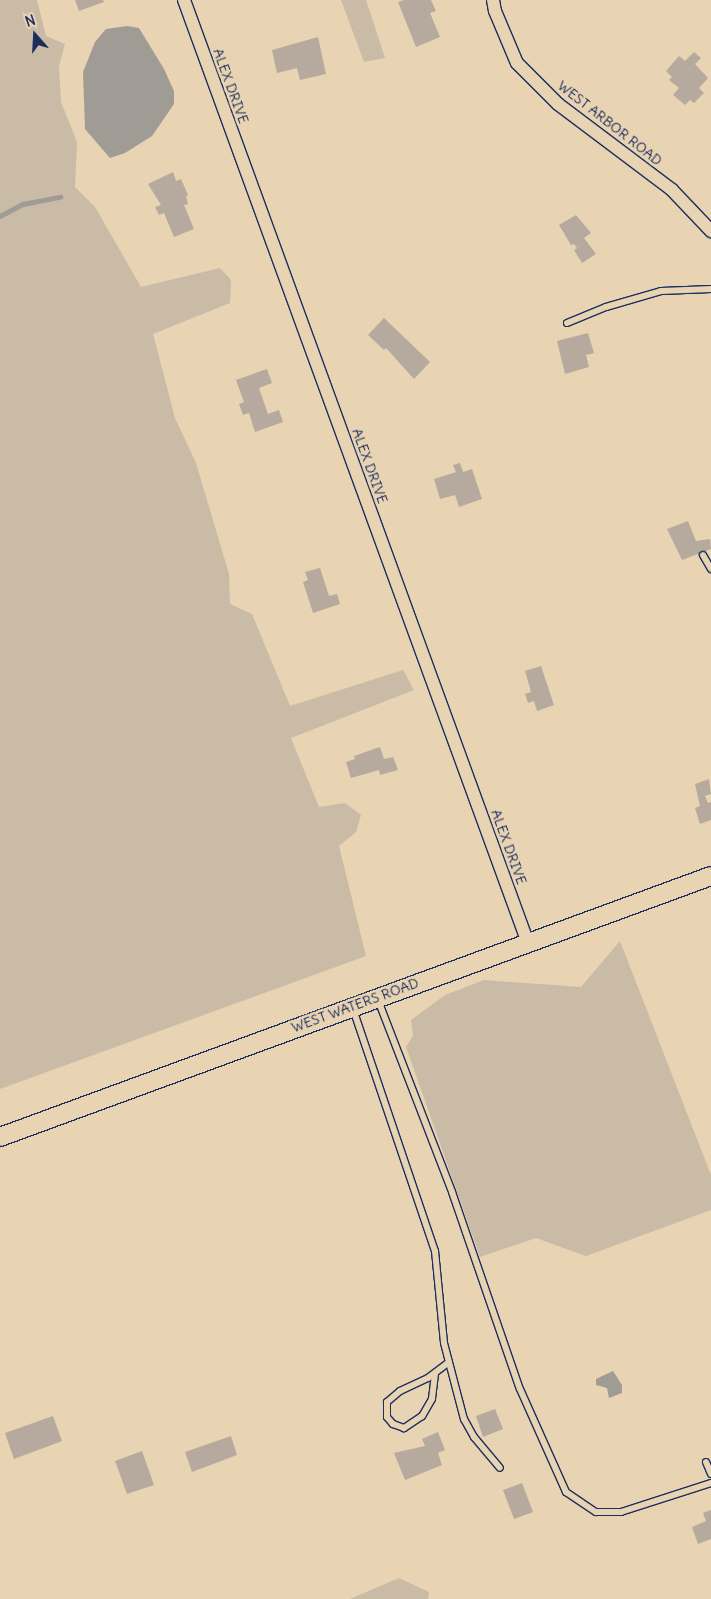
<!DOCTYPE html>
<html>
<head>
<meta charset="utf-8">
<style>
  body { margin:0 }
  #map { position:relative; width:711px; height:1599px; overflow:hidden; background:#e8d3b2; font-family:Delius,sans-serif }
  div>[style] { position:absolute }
  .green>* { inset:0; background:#cabba6 }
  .water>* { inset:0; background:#a19b95 }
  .stream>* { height:4.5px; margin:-2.25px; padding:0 2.25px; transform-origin:2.25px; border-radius:2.25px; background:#a19b95 }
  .building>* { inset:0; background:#b5aa9d }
  .roads { filter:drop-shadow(1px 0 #1b2f5e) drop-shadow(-1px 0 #1b2f5e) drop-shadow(0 1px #1b2f5e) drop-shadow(0 -1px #1b2f5e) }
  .lane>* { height:6px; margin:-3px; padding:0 3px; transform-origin:3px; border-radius:3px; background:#e8d3b2 }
  .street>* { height:12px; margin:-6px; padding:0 6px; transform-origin:6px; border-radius:6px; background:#e8d3b2 }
  .secondary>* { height:18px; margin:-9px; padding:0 9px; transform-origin:9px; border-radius:9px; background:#e8d3b2 }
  span { translate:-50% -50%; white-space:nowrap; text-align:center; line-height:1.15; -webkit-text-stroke:5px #e8d3b2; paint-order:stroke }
  .street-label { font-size:14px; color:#1b2f5e }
  .north { position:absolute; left:10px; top:10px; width:50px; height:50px; -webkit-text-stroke:4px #e8d3b2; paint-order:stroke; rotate:341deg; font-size:14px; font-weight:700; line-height:20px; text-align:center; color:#1b2f5e }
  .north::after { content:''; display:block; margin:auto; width:18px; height:22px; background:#1b2f5e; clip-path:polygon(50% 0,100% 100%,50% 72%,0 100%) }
</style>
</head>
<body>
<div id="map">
  <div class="green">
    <i style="clip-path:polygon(0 0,37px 0,46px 36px,65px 44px,59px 66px,61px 102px,77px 142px,75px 187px,95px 207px,141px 287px,220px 268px,231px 280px,230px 303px,153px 334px,175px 418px,196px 463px,229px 574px,230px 604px,252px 614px,290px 706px,403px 670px,414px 690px,291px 738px,319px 807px,345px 803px,361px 815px,356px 832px,339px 846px,366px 956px,0 1089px)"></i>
    <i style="clip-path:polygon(341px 0,366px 0,385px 58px,364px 62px)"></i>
    <i style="clip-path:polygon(620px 941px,711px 1175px,711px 1210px,586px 1256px,536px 1238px,480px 1257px,406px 1047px,413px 1036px,411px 1020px,445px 995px,484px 980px,581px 987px)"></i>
    <i style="clip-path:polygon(399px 1578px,429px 1592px,428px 1599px,350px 1599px)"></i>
  </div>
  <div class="water">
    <i style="clip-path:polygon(127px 26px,139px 28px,164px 69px,174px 91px,174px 104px,152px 136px,125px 153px,110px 158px,85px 129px,83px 72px,95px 42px,106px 29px)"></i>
    <i style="clip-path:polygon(613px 1371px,622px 1385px,622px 1393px,609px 1398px,607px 1388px,596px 1385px,596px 1379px)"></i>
  </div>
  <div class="stream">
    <i style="left:0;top:216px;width:26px;rotate:-28deg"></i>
    <i style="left:23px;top:204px;width:38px;rotate:-11deg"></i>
  </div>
  <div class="building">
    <i style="clip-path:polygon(75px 0,103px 0,104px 2px,79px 11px)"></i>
    <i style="clip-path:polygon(404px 0,431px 0,436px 11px,430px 13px,440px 37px,416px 47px,398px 2px)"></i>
    <i style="clip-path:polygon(318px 37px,326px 74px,300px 80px,297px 68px,277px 73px,272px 50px)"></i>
    <i style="clip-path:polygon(694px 52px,701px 58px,695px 64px,708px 78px,699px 88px,704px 93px,694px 103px,690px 100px,685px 105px,673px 95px,679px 88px,669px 80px,672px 77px,666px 71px,679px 56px,685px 61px)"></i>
    <i style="clip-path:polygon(173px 172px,176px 181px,181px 179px,188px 195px,186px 196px,188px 204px,184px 205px,194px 229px,174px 237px,164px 213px,159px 215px,155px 207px,161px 205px,148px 184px)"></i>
    <i style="clip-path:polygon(576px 215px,591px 233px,584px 238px,596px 254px,582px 263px,574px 250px,577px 248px,574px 244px,571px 245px,559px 225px)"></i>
    <i style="clip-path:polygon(384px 318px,430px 362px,414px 379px,386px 348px,384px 350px,368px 335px)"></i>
    <i style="clip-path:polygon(588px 333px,594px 353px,586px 355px,589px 367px,565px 374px,557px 341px)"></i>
    <i style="clip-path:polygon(267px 369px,272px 383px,259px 388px,268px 414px,279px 410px,283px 422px,255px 432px,249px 413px,243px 415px,239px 404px,244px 402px,236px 380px)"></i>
    <i style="clip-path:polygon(460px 463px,463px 472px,472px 469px,482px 499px,459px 507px,455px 495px,440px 499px,434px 479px,456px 472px,453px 465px)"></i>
    <i style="clip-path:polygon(688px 521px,696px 541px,710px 539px,711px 549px,682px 560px,667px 529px)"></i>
    <i style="clip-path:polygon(320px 568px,329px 596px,337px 594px,340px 604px,313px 613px,303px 582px,308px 580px,305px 572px)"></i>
    <i style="clip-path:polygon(541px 666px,554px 705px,537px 711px,534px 701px,528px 703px,525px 694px,531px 692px,525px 671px)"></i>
    <i style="clip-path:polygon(380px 747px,384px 759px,393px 757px,398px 770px,380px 775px,379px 770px,351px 778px,346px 762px,355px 759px,354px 756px)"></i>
    <i style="clip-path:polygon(709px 779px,711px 794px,705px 796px,708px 803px,711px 802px,711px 820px,700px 824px,695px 808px,700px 806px,695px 784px)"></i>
    <i style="clip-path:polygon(495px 1409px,503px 1429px,483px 1437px,476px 1416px)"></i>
    <i style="clip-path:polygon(53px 1416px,62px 1441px,14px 1459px,5px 1433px)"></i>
    <i style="clip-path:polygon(438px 1432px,445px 1450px,438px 1453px,442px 1465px,405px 1480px,394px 1453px,425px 1446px,422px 1439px)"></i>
    <i style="clip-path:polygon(231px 1436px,237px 1455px,192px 1472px,185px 1452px)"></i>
    <i style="clip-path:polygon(142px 1451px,154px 1485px,127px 1494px,115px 1461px)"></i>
    <i style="clip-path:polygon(522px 1483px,533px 1512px,514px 1519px,503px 1490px)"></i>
    <i style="clip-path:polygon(711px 1510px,711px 1539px,698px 1544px,692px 1527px,706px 1521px,703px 1513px)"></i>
  </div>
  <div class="roads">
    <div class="lane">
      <i style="left:567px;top:323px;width:42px;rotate:-22.3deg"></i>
      <i style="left:606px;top:307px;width:57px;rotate:-16.2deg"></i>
      <i style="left:661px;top:291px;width:50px;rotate:-2.3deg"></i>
      <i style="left:703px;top:555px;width:16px;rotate:60deg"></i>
      <i style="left:378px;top:1000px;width:206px;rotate:68.9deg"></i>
      <i style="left:452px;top:1192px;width:208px;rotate:71deg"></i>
      <i style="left:520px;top:1389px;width:113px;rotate:65.9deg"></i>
      <i style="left:566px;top:1492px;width:36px;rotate:34deg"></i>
      <i style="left:596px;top:1512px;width:25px"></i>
      <i style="left:621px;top:1512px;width:95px;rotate:-17.9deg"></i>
      <i style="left:353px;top:1009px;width:256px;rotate:71.3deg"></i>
      <i style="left:435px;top:1251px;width:92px;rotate:84.4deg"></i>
      <i style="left:444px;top:1343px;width:79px;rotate:75.3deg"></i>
      <i style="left:464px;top:1419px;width:21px;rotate:61deg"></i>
      <i style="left:474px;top:1437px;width:40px;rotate:50deg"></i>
      <i style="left:435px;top:1374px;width:25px;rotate:97deg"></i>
      <i style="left:432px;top:1399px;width:20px;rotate:120deg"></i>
      <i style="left:422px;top:1416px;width:22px;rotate:146deg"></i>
      <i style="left:404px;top:1428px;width:12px;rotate:-160deg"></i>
      <i style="left:393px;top:1424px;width:9px;rotate:-131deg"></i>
      <i style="left:387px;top:1417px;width:15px;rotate:-90deg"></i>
      <i style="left:387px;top:1402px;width:17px;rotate:-40deg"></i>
      <i style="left:400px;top:1391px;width:31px;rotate:-25deg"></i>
      <i style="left:428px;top:1378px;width:25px;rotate:-37deg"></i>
      <i style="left:706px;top:1462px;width:13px;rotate:67deg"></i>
    </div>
    <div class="street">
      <i style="left:184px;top:0;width:1004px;rotate:69.96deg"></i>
      <i style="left:493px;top:0;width:11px;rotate:80deg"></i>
      <i style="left:495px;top:11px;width:56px;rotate:67.1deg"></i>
      <i style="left:517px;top:63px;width:58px;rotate:45deg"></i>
      <i style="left:558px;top:104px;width:143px;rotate:37deg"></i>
      <i style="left:672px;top:190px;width:57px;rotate:46.4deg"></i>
    </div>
    <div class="secondary">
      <i style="left:0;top:1137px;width:757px;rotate:-20.16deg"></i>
    </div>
  </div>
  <div class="street-label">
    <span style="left:231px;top:86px;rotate:70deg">ALEX DRIVE</span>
    <span style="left:610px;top:123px;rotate:38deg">WEST ARBOR ROAD</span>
    <span style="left:370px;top:466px;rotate:70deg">ALEX DRIVE</span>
    <span style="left:509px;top:847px;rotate:70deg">ALEX DRIVE</span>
    <span style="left:355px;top:1005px;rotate:-20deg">WEST WATERS ROAD</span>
  </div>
  <div class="north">N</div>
</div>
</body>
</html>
